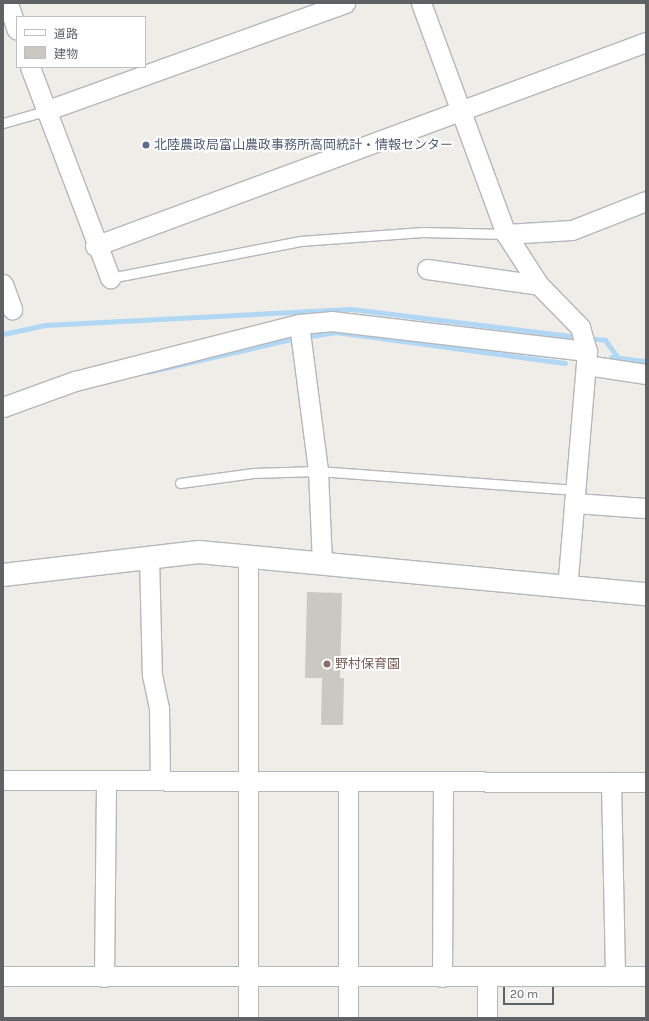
<!DOCTYPE html>
<html>
<head>
<meta charset="utf-8">
<style>
  body { margin:0 }
  #map { position:relative; width:649px; height:1021px; overflow:hidden; background:#efede7; font-family:Karla,"Noto Sans JP",sans-serif }
  div>[style] { position:absolute }
  .stream>* { height:5px; margin:-2.5px; padding:0 2.5px; transform-origin:2.5px; border-radius:2.5px; background:#b0d8f5 }
  .building>* { inset:0; background:#cac8c3 }
  .roads { filter:drop-shadow(1px 0 #b4b7ba) drop-shadow(-1px 0 #b4b7ba) drop-shadow(0 1px #b4b7ba) drop-shadow(0 -1px #b4b7ba) }
  .lane>* { height:9px; margin:-4.5px; padding:0 4.5px; transform-origin:4.5px; border-radius:4.5px; background:#fff }
  .street>* { height:19px; margin:-9.5px; padding:0 9.5px; transform-origin:9.5px; border-radius:9.5px; background:#fff }
  .secondary>* { height:22px; margin:-11px; padding:0 11px; transform-origin:11px; border-radius:11px; background:#fff }
  .dots>* { width:11px; height:11px; translate:-50% -50%; box-sizing:border-box; border:2px solid #fff; border-radius:50% }
  span { translate:-50% -50%; white-space:nowrap; text-align:center; line-height:1.15; -webkit-text-stroke:4px #fff; paint-order:stroke }
  .service-label { font-size:13px; color:#4e5e75 }
  .left { translate:0 -50%; text-align:left }
  .education-label { font-size:13px; color:#785e54 }
  .frame { position:absolute; inset:0; border:4px solid #5e6265; pointer-events:none }
  .legend { position:absolute; left:16px; top:16px; width:130px; height:52px; box-sizing:border-box; background:#fff; border:1px solid #bfc0c1; margin:0; padding:5px 7px; list-style:none; font-size:12px; color:#5e6265 }
  .legend li { display:flex; align-items:center; gap:8px; height:20px }
  .legend b { width:20px; border:1px solid #bfc0c1 }
  .scale { position:absolute; left:503px; top:987px; width:51px; height:18px; box-sizing:border-box; border:2px solid #5e6265; border-top:0; padding-left:5px; font-size:12px; line-height:14px; white-space:nowrap; color:#5e6265; -webkit-text-stroke:3px #fff; paint-order:stroke }
</style>
</head>
<body>
<div id="map">
  <div class="stream">
    <i style="left:3px;top:334px;width:43px;rotate:-12.1deg"></i>
    <i style="left:45px;top:325px;width:306px;rotate:-3deg"></i>
    <i style="left:351px;top:309px;width:230px;rotate:7deg"></i>
    <i style="left:305px;top:337px;width:31px;rotate:-9deg"></i>
    <i style="left:336px;top:332px;width:231px;rotate:7.7deg"></i>
    <i style="left:587px;top:338px;width:18px;rotate:6deg"></i>
    <i style="left:605px;top:340px;width:22px;rotate:54deg"></i>
    <i style="left:611px;top:357px;width:35px;rotate:7deg"></i>
    <i style="left:147px;top:372px;width:154px;rotate:-12.8deg"></i>
  </div>
  <div class="building">
    <i style="clip-path:polygon(307px 592px,342px 593px,340px 678px,344px 678px,343px 725px,321px 725px,322px 678px,305px 678px)"></i>
  </div>
  <div class="roads">
    <div class="lane">
      <i style="left:3px;top:123px;width:44px;rotate:-15.9deg"></i>
      <i style="left:110px;top:278px;width:194px;rotate:-11deg"></i>
      <i style="left:300px;top:241px;width:123px;rotate:-4.2deg"></i>
      <i style="left:423px;top:232px;width:83px;rotate:1.4deg"></i>
      <i style="left:180px;top:483px;width:74px;rotate:-7.8deg"></i>
      <i style="left:253px;top:473px;width:65px;rotate:-1.8deg"></i>
      <i style="left:318px;top:471px;width:258px;rotate:4.2deg"></i>
    </div>
    <div class="street">
      <i style="left:8px;top:3px;width:28px;rotate:72deg"></i>
      <i style="left:421px;top:3px;width:246px;rotate:69.8deg"></i>
      <i style="left:506px;top:234px;width:61px;rotate:57.1deg"></i>
      <i style="left:539px;top:285px;width:59px;rotate:45.7deg"></i>
      <i style="left:580px;top:327px;width:25px;rotate:74deg"></i>
      <i style="left:587px;top:351px;width:237px;rotate:94.8deg"></i>
      <i style="left:30px;top:67px;width:226px;rotate:69.2deg"></i>
      <i style="left:45px;top:111px;width:319px;rotate:-19.8deg"></i>
      <i style="left:506px;top:234px;width:66px;rotate:-3.5deg"></i>
      <i style="left:572px;top:230px;width:79px;rotate:-21.4deg"></i>
      <i style="left:95px;top:246px;width:588px;rotate:-20.32deg"></i>
      <i style="left:427px;top:269px;width:113px;rotate:8.1deg"></i>
      <i style="left:3px;top:284px;width:27px;rotate:70deg"></i>
      <i style="left:299px;top:324px;width:148px;rotate:82.6deg"></i>
      <i style="left:318px;top:471px;width:91px;rotate:87.5deg"></i>
      <i style="left:587px;top:365px;width:60px;rotate:8.7deg"></i>
      <i style="left:3px;top:407px;width:77px;rotate:-19.9deg"></i>
      <i style="left:75px;top:381px;width:231px;rotate:-14.3deg"></i>
      <i style="left:299px;top:324px;width:32px;rotate:-5deg"></i>
      <i style="left:331px;top:321px;width:258px;rotate:6.7deg"></i>
      <i style="left:574px;top:503px;width:72px;rotate:4deg"></i>
      <i style="left:248px;top:555px;width:463px;rotate:90deg"></i>
      <i style="left:149px;top:556px;width:119px;rotate:88.6deg"></i>
      <i style="left:152px;top:675px;width:35px;rotate:78deg"></i>
      <i style="left:159px;top:709px;width:71px;rotate:89.2deg"></i>
      <i style="left:3px;top:780px;width:643px;rotate:0.18deg"></i>
      <i style="left:348px;top:781px;width:237px;rotate:90deg"></i>
      <i style="left:611px;top:782px;width:194px;rotate:88.8deg"></i>
      <i style="left:3px;top:976px;width:643px"></i>
      <i style="left:104px;top:977px;width:197px;rotate:-89.4deg"></i>
      <i style="left:442px;top:977px;width:196px;rotate:-89.7deg"></i>
      <i style="left:487px;top:1018px;width:41px;rotate:-90deg"></i>
    </div>
    <div class="secondary">
      <i style="left:3px;top:575px;width:197px;rotate:-6.7deg"></i>
      <i style="left:199px;top:552px;width:449px;rotate:5.4deg"></i>
    </div>
  </div>
  <div class="dots">
    <i style="left:146px;top:145px;background:#5c6f8a"></i>
    <i style="left:327px;top:664px;background:#8d6e63"></i>
  </div>
  <div class="service-label">
    <span class="left" style="left:154px;top:145px">北陸農政局富山農政事務所高岡統計・情報センター</span>
  </div>
  <div class="education-label">
    <span class="left" style="left:335px;top:664px">野村保育園</span>
  </div>
  <div class="frame"></div>
  <ul class="legend">
  <li><b style="height:5px;background:#fff"></b>道路</li>
  <li><b style="height:11px;background:#cac8c3"></b>建物</li>
  </ul>
  <div class="scale">20 m</div>
</div>
</body>
</html>
